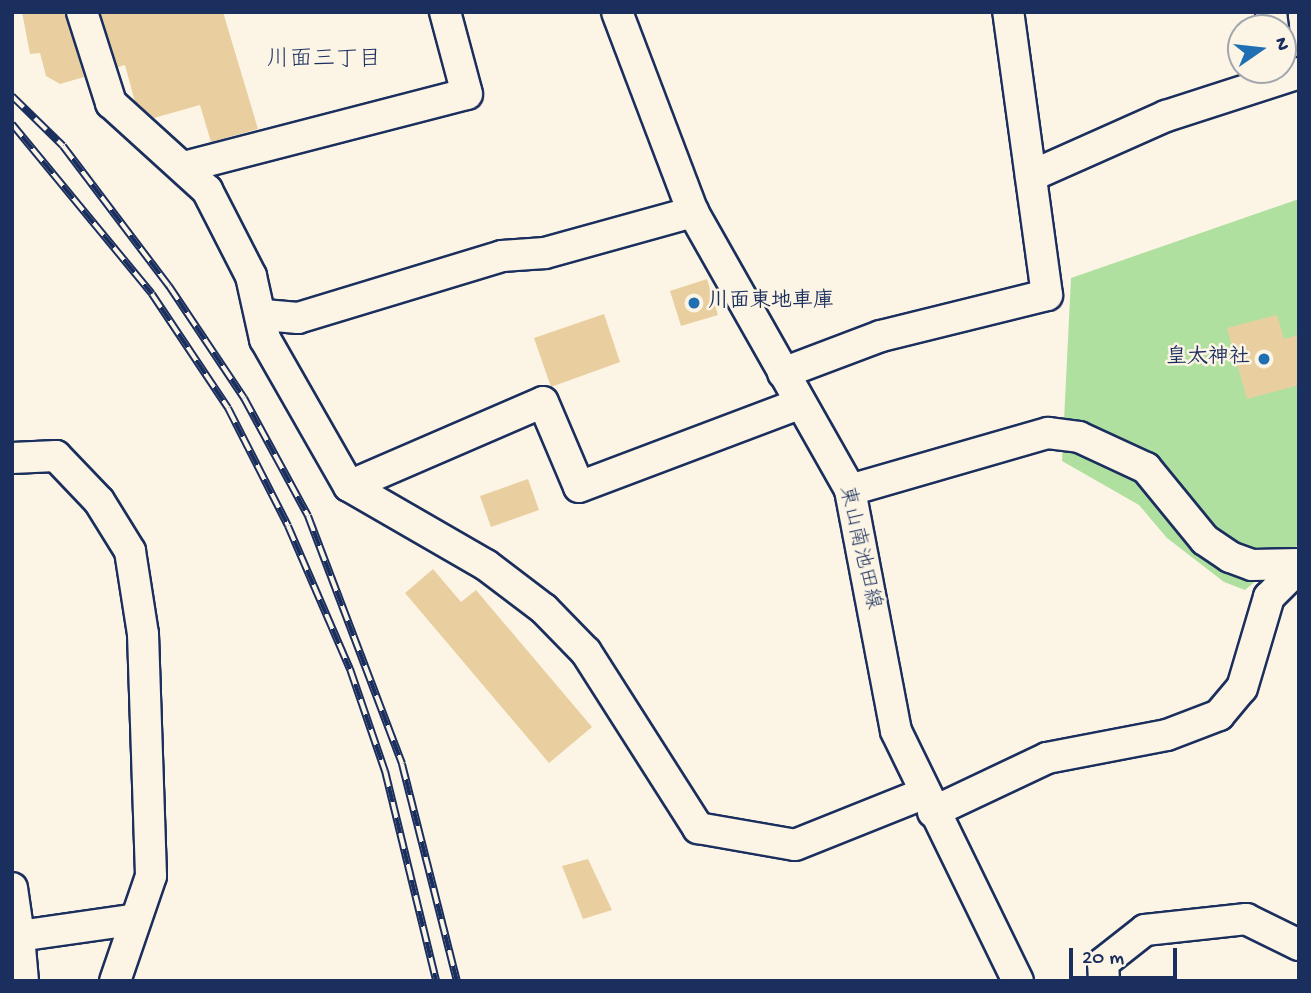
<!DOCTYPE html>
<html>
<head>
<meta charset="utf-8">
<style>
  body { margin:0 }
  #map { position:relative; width:1311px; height:993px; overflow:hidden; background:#fcf5e5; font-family:"Gochi Hand","Klee One",sans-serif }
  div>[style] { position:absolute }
  .green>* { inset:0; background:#afe0a0 }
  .building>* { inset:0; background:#e9cf9f }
  .roads { filter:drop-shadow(2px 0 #1b2f5e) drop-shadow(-2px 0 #1b2f5e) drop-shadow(0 2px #1b2f5e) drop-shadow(0 -2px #1b2f5e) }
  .street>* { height:30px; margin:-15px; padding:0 15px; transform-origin:15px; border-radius:15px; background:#fcf5e5 }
  .rail>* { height:8px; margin-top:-4px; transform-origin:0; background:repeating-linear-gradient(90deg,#fcf5e5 0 16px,#1b2f5e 0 32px); box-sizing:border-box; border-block:2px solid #1b2f5e }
  .dots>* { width:19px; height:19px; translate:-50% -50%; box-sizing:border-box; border:4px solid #fcf5e5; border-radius:50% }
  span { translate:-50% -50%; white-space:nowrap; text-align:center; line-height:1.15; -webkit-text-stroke:5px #fcf5e5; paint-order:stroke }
  .poi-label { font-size:21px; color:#1b2f5e; font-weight:700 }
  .left { translate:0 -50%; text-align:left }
  .right { translate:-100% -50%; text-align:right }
  .street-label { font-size:21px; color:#1b2f5e }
  .neighbourhood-label { font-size:23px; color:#1b2f5e }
  .frame { position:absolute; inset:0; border:14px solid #1b2f5e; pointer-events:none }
  .north { position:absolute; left:1227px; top:14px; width:70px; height:70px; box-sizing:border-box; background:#fcf5e5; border:2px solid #a2a6af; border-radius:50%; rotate:76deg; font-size:19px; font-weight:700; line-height:28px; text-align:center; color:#1b2f5e }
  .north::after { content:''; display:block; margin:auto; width:24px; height:32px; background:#1f6fb2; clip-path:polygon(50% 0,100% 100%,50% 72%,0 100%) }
  .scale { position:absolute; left:1069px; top:948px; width:108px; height:32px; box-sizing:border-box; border:4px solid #1b2f5e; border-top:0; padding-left:9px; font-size:21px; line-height:24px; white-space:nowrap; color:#1b2f5e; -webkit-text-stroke:5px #fcf5e5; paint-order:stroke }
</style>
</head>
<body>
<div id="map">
  <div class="green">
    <i style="clip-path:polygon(1299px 199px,1299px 544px,1245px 590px,1224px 582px,1167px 538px,1139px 505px,1062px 461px,1071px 278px)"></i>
  </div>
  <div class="building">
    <i style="clip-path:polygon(22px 12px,65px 12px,84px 77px,60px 84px,46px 76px,40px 53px,30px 54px)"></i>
    <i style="clip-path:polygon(100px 12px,223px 12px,258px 129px,211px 142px,200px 105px,154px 118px,135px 102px,125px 65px,118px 67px)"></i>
    <i style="clip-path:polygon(707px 279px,718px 315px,681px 326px,670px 291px)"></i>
    <i style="clip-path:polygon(604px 314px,620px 362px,551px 387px,534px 338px)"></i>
    <i style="clip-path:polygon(1277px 315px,1284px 339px,1299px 335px,1299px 385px,1247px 399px,1227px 328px)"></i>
    <i style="clip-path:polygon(528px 479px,539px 510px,491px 527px,480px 496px)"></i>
    <i style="clip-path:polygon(433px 569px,461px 602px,476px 590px,592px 727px,549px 763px,405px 593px)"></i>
    <i style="clip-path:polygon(588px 859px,612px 910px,583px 919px,562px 866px)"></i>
  </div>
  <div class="roads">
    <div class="street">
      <i style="left:82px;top:12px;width:96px;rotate:72.3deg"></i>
      <i style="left:111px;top:103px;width:130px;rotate:42.2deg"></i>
      <i style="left:207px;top:190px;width:97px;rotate:62.9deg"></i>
      <i style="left:251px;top:276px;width:65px;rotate:77.5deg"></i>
      <i style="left:265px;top:339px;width:169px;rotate:60.3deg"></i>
      <i style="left:349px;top:486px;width:158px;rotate:30deg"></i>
      <i style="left:486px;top:565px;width:73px;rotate:37.2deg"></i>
      <i style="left:544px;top:609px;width:60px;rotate:45.7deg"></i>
      <i style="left:586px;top:652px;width:209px;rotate:57.5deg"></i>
      <i style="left:698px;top:828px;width:98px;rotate:9.9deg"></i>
      <i style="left:795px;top:845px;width:140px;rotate:-21.8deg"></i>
      <i style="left:617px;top:12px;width:214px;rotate:69.2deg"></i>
      <i style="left:693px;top:212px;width:319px;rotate:60.5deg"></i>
      <i style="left:850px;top:490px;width:245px;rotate:79.2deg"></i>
      <i style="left:896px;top:731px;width:278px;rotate:64deg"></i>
      <i style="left:1271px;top:12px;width:16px;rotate:83deg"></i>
      <i style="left:184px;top:167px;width:292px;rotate:-14.5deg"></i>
      <i style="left:467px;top:94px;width:85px;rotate:-105deg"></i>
      <i style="left:1031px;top:176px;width:148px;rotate:-24deg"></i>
      <i style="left:1166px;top:116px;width:140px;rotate:-17.9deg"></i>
      <i style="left:264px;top:315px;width:34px;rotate:5deg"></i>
      <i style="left:298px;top:318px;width:213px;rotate:-16.9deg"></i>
      <i style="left:502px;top:256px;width:43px;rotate:-4deg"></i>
      <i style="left:545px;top:253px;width:154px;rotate:-15.5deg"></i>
      <i style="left:783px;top:373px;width:105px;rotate:-20.7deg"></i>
      <i style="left:881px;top:336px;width:171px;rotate:-13.9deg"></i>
      <i style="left:1047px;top:295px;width:286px;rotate:-97.8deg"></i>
      <i style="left:12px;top:458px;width:44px;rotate:-2.6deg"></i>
      <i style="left:56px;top:456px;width:62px;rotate:46.3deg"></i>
      <i style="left:99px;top:501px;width:59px;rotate:58.2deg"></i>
      <i style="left:130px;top:551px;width:84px;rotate:81.1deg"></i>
      <i style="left:143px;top:634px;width:242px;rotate:88.1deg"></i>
      <i style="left:151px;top:876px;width:111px;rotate:108.9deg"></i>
      <i style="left:349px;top:486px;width:211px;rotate:-23.4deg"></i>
      <i style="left:543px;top:402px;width:92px;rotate:67deg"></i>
      <i style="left:579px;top:487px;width:235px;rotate:-20.7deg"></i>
      <i style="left:850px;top:490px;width:206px;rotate:-16.1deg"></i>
      <i style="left:1048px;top:433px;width:31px;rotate:7deg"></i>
      <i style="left:1079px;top:437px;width:74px;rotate:24.8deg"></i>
      <i style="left:1146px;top:468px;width:93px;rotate:50.7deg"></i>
      <i style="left:1205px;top:540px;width:30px;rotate:34deg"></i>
      <i style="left:1230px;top:557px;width:23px;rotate:20deg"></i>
      <i style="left:1252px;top:565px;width:47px;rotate:-1.2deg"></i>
      <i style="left:933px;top:812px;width:126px;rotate:-25.3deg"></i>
      <i style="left:1047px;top:758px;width:122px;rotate:-10.9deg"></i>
      <i style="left:1167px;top:735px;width:56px;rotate:-21deg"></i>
      <i style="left:1219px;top:715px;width:35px;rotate:-50deg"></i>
      <i style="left:1242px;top:688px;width:95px;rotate:-73.5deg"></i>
      <i style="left:1269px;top:597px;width:42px;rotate:-45deg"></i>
      <i style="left:12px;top:888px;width:49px;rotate:81.7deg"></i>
      <i style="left:23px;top:981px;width:45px;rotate:-95.1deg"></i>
      <i style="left:19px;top:936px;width:114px;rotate:-8.1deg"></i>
      <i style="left:1104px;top:981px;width:18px;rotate:-93deg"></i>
      <i style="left:1103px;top:963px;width:53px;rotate:-38.2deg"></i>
      <i style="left:1145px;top:930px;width:102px;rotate:-6.2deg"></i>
      <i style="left:1246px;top:919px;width:59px;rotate:26.1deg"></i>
    </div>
  </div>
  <div class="rail">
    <i style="left:12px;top:96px;width:71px;rotate:44.4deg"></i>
    <i style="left:63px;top:146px;width:176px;rotate:52.9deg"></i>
    <i style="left:169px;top:286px;width:135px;rotate:56.2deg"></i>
    <i style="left:244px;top:398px;width:134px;rotate:61.5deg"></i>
    <i style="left:308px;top:516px;width:265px;rotate:69.2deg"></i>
    <i style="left:402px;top:764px;width:224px;rotate:75.8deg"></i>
    <i style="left:12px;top:124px;width:220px;rotate:50.5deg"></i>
    <i style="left:152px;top:294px;width:137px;rotate:56.3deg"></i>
    <i style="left:228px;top:408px;width:132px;rotate:63deg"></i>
    <i style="left:288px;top:526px;width:156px;rotate:66.6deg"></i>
    <i style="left:350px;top:669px;width:108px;rotate:71.1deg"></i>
    <i style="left:385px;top:771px;width:216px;rotate:76.3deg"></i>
  </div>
  <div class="dots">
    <i style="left:694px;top:303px;background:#1f6fb2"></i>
    <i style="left:1264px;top:359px;background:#1f6fb2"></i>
  </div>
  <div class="poi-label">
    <span class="left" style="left:708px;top:303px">川面東地車庫</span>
    <span class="right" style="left:1250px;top:359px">皇太神社</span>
  </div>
  <div class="street-label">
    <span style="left:858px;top:548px;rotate:77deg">東山南池田線</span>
  </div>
  <div class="neighbourhood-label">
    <span style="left:324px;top:61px">川面三丁目</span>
  </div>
  <div class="frame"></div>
  <div class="north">N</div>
  <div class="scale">20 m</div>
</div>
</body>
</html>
